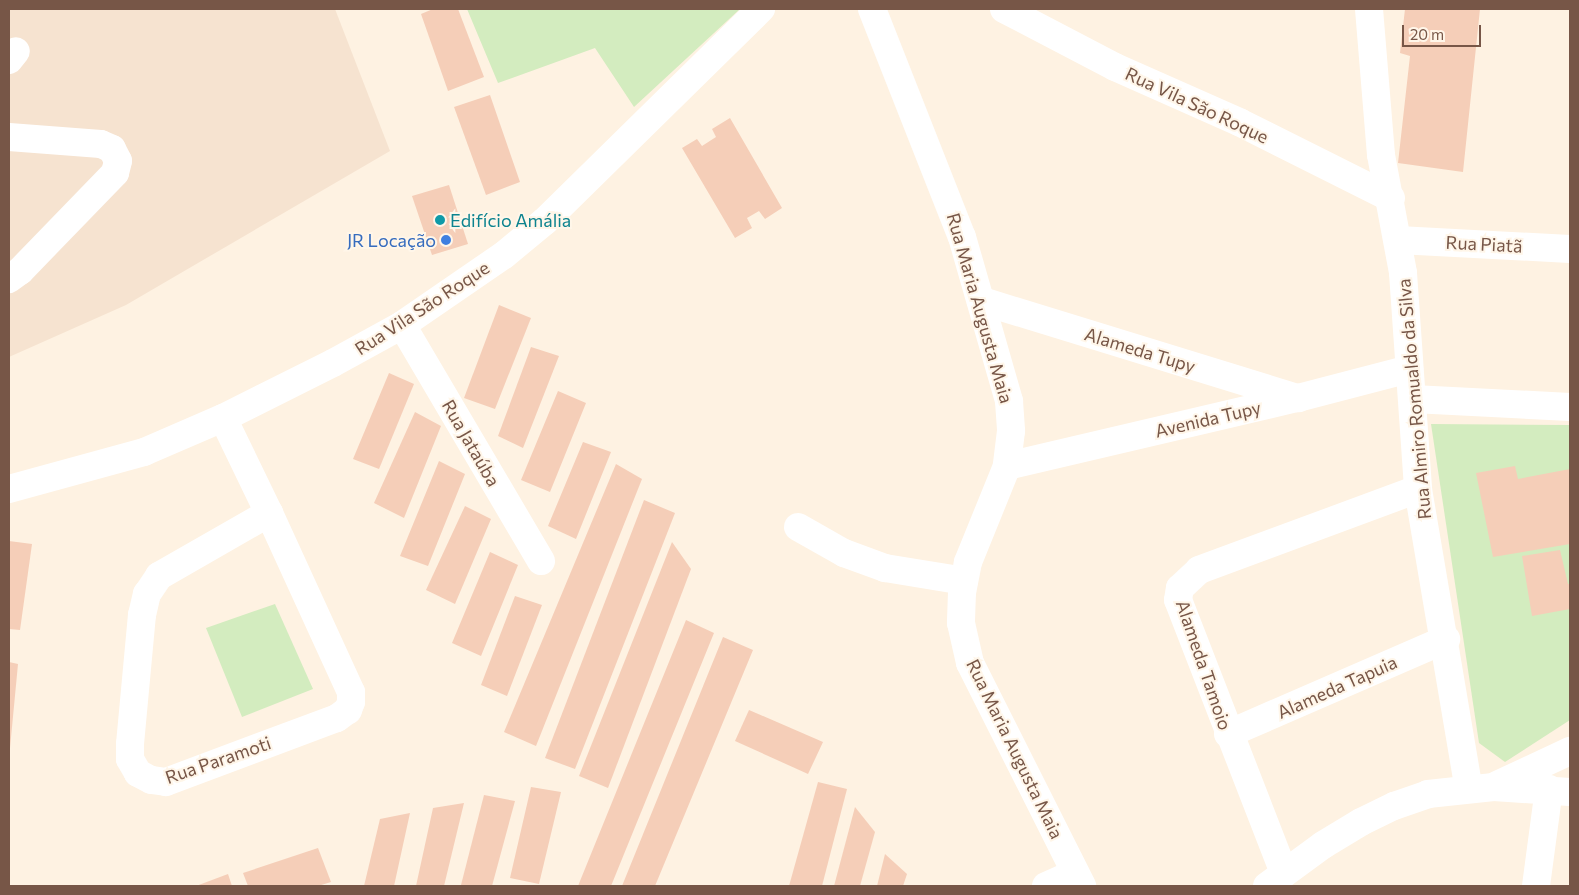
<!DOCTYPE html>
<html>
<head>
<meta charset="utf-8">
<style>
  body { margin:0 }
  #map { position:relative; width:1579px; height:895px; overflow:hidden; background:#fef2e2; font-family:Commissioner,sans-serif }
  div>[style] { position:absolute }
  .residential>* { inset:0; background:#f6e3d0 }
  .green>* { inset:0; background:#d3ecbf }
  .building>* { inset:0; background:#f5ceb8 }
  .minor>* { height:28px; margin:-14px; padding:0 14px; transform-origin:14px; border-radius:14px; background:#fff }
  .dots>* { width:14px; height:14px; translate:-50% -50%; box-sizing:border-box; border:2px solid #fff6e9; border-radius:50% }
  span { translate:-50% -50%; white-space:nowrap; text-align:center; line-height:1.15; -webkit-text-stroke:4px #fff6e9; paint-order:stroke }
  .street-label { font-size:18px; color:#775647 }
  .culture-label { font-size:18px; color:#0d838f }
  .left { translate:0 -50%; text-align:left }
  .shop-label { font-size:18px; color:#366cbe }
  .right { translate:-100% -50%; text-align:right }
  .frame { position:absolute; inset:0; border:10px solid #775647; pointer-events:none }
  .scale { position:absolute; left:1402px; top:25px; width:79px; height:22px; box-sizing:border-box; border:2px solid #775647; border-top:0; padding-left:6px; font-size:15px; line-height:18px; white-space:nowrap; color:#775647; -webkit-text-stroke:4px #fff6e9; paint-order:stroke }
</style>
</head>
<body>
<div id="map">
  <div class="residential">
    <i style="clip-path:polygon(9px 9px,335px 9px,390px 151px,126px 305px,9px 357px)"></i>
  </div>
  <div class="green">
    <i style="clip-path:polygon(467px 9px,740px 9px,634px 107px,595px 48px,498px 83px)"></i>
    <i style="clip-path:polygon(1431px 424px,1570px 425px,1570px 720px,1505px 762px,1479px 743px)"></i>
    <i style="clip-path:polygon(275px 604px,313px 689px,242px 717px,206px 628px)"></i>
  </div>
  <div class="building">
    <i style="clip-path:polygon(433px 9px,458px 9px,484px 77px,448px 91px,421px 14px)"></i>
    <i style="clip-path:polygon(1405px 9px,1480px 9px,1463px 172px,1398px 163px,1410px 56px,1400px 53px)"></i>
    <i style="clip-path:polygon(490px 95px,520px 182px,486px 195px,454px 107px)"></i>
    <i style="clip-path:polygon(730px 118px,782px 208px,765px 219px,759px 211px,747px 218px,752px 228px,735px 238px,682px 148px,697px 139px,702px 146px,716px 137px,712px 129px)"></i>
    <i style="clip-path:polygon(449px 185px,468px 244px,432px 255px,412px 196px)"></i>
    <i style="clip-path:polygon(499px 305px,531px 318px,495px 409px,464px 398px)"></i>
    <i style="clip-path:polygon(531px 347px,559px 356px,523px 448px,498px 436px)"></i>
    <i style="clip-path:polygon(389px 373px,414px 384px,379px 469px,353px 459px)"></i>
    <i style="clip-path:polygon(558px 391px,586px 403px,550px 492px,521px 480px)"></i>
    <i style="clip-path:polygon(415px 412px,441px 426px,404px 518px,374px 503px)"></i>
    <i style="clip-path:polygon(583px 442px,611px 452px,576px 539px,548px 526px)"></i>
    <i style="clip-path:polygon(439px 461px,465px 474px,428px 566px,400px 556px)"></i>
    <i style="clip-path:polygon(616px 464px,642px 479px,536px 746px,504px 732px)"></i>
    <i style="clip-path:polygon(1515px 466px,1518px 479px,1570px 469px,1570px 544px,1493px 557px,1476px 473px)"></i>
    <i style="clip-path:polygon(644px 500px,675px 513px,575px 769px,545px 758px)"></i>
    <i style="clip-path:polygon(465px 506px,491px 519px,455px 604px,426px 590px)"></i>
    <i style="clip-path:polygon(9px 541px,32px 544px,20px 630px,9px 629px)"></i>
    <i style="clip-path:polygon(672px 542px,691px 569px,608px 788px,579px 776px)"></i>
    <i style="clip-path:polygon(1560px 550px,1568px 584px,1570px 584px,1570px 609px,1532px 616px,1522px 556px)"></i>
    <i style="clip-path:polygon(490px 552px,518px 565px,481px 656px,452px 643px)"></i>
    <i style="clip-path:polygon(515px 596px,542px 605px,507px 696px,481px 685px)"></i>
    <i style="clip-path:polygon(686px 620px,714px 633px,611px 886px,578px 886px)"></i>
    <i style="clip-path:polygon(723px 637px,753px 650px,655px 886px,622px 886px)"></i>
    <i style="clip-path:polygon(9px 662px,18px 664px,10px 748px,9px 748px)"></i>
    <i style="clip-path:polygon(749px 710px,823px 742px,808px 774px,735px 741px)"></i>
    <i style="clip-path:polygon(818px 782px,847px 789px,822px 886px,789px 886px)"></i>
    <i style="clip-path:polygon(531px 787px,561px 792px,539px 884px,510px 878px)"></i>
    <i style="clip-path:polygon(484px 795px,515px 801px,492px 886px,461px 885px)"></i>
    <i style="clip-path:polygon(464px 803px,444px 886px,416px 886px,433px 808px)"></i>
    <i style="clip-path:polygon(855px 807px,875px 832px,860px 886px,834px 886px)"></i>
    <i style="clip-path:polygon(410px 813px,394px 886px,364px 886px,380px 819px)"></i>
    <i style="clip-path:polygon(318px 848px,331px 882px,318px 886px,248px 886px,243px 873px)"></i>
    <i style="clip-path:polygon(885px 854px,907px 874px,903px 886px,877px 886px)"></i>
    <i style="clip-path:polygon(228px 874px,232px 886px,196px 886px)"></i>
  </div>
  <div class="minor">
    <i style="left:872px;top:9px;width:245px;rotate:68.5deg"></i>
    <i style="left:962px;top:237px;width:171px;rotate:74deg"></i>
    <i style="left:1009px;top:401px;width:30px;rotate:86deg"></i>
    <i style="left:1011px;top:431px;width:35px;rotate:97deg"></i>
    <i style="left:1007px;top:466px;width:104px;rotate:112.1deg"></i>
    <i style="left:968px;top:562px;width:31px;rotate:101deg"></i>
    <i style="left:962px;top:592px;width:31px;rotate:92deg"></i>
    <i style="left:961px;top:623px;width:41px;rotate:77.3deg"></i>
    <i style="left:970px;top:663px;width:250px;rotate:63.3deg"></i>
    <i style="left:1004px;top:9px;width:125px;rotate:27.6deg"></i>
    <i style="left:1115px;top:67px;width:136px;rotate:23.9deg"></i>
    <i style="left:1239px;top:122px;width:170px;rotate:26.6deg"></i>
    <i style="left:1369px;top:9px;width:146px;rotate:85.3deg"></i>
    <i style="left:1381px;top:155px;width:120px;rotate:79.4deg"></i>
    <i style="left:1403px;top:273px;width:217px;rotate:86deg"></i>
    <i style="left:1418px;top:489px;width:304px;rotate:80.4deg"></i>
    <i style="left:9px;top:60px;width:11px;rotate:-52deg"></i>
    <i style="left:9px;top:137px;width:92px;rotate:4.4deg"></i>
    <i style="left:101px;top:144px;width:12px;rotate:24deg"></i>
    <i style="left:112px;top:149px;width:13px;rotate:63deg"></i>
    <i style="left:118px;top:161px;width:12px;rotate:104deg"></i>
    <i style="left:115px;top:173px;width:136px;rotate:134.1deg"></i>
    <i style="left:20px;top:271px;width:14px;rotate:144deg"></i>
    <i style="left:1398px;top:240px;width:172px;rotate:3deg"></i>
    <i style="left:982px;top:301px;width:331px;rotate:17.1deg"></i>
    <i style="left:402px;top:325px;width:274px;rotate:59.5deg"></i>
    <i style="left:1413px;top:399px;width:157px;rotate:2.9deg"></i>
    <i style="left:223px;top:418px;width:106px;rotate:64.2deg"></i>
    <i style="left:269px;top:513px;width:197px;rotate:65.4deg"></i>
    <i style="left:351px;top:692px;width:10px;rotate:90deg"></i>
    <i style="left:351px;top:702px;width:9px;rotate:111deg"></i>
    <i style="left:348px;top:710px;width:14px;rotate:144deg"></i>
    <i style="left:337px;top:718px;width:183px;rotate:159.5deg"></i>
    <i style="left:166px;top:782px;width:15px;rotate:-172deg"></i>
    <i style="left:151px;top:780px;width:15px;rotate:-152deg"></i>
    <i style="left:138px;top:773px;width:16px;rotate:-120deg"></i>
    <i style="left:130px;top:759px;width:15px;rotate:-90deg"></i>
    <i style="left:130px;top:744px;width:130px;rotate:-84.7deg"></i>
    <i style="left:142px;top:615px;width:22px;rotate:-77deg"></i>
    <i style="left:147px;top:594px;width:22px;rotate:-56deg"></i>
    <i style="left:159px;top:576px;width:127px;rotate:-29.8deg"></i>
    <i style="left:1007px;top:466px;width:299px;rotate:-13.2deg"></i>
    <i style="left:1298px;top:398px;width:115px;rotate:-14.6deg"></i>
    <i style="left:9px;top:489px;width:140px;rotate:-15.3deg"></i>
    <i style="left:144px;top:452px;width:86px;rotate:-23.3deg"></i>
    <i style="left:223px;top:418px;width:123px;rotate:-26.6deg"></i>
    <i style="left:333px;top:363px;width:79px;rotate:-28.8deg"></i>
    <i style="left:402px;top:325px;width:124px;rotate:-34.5deg"></i>
    <i style="left:504px;top:255px;width:53px;rotate:-39.7deg"></i>
    <i style="left:545px;top:221px;width:303px;rotate:-44.5deg"></i>
    <i style="left:798px;top:527px;width:53px;rotate:29.5deg"></i>
    <i style="left:844px;top:553px;width:44px;rotate:20.1deg"></i>
    <i style="left:885px;top:568px;width:80px;rotate:9.3deg"></i>
    <i style="left:1228px;top:734px;width:238px;rotate:-23.5deg"></i>
    <i style="left:1497px;top:785px;width:81px;rotate:-25deg"></i>
    <i style="left:1284px;top:873px;width:293px;rotate:-111.2deg"></i>
    <i style="left:1178px;top:600px;width:12px;rotate:-81deg"></i>
    <i style="left:1180px;top:588px;width:26px;rotate:-43deg"></i>
    <i style="left:1199px;top:570px;width:233px;rotate:-20.3deg"></i>
    <i style="left:1046px;top:886px;width:32px;rotate:-24deg"></i>
    <i style="left:1267px;top:886px;width:69px;rotate:-36.2deg"></i>
    <i style="left:1323px;top:845px;width:44px;rotate:-31.2deg"></i>
    <i style="left:1361px;top:822px;width:37px;rotate:-26deg"></i>
    <i style="left:1394px;top:806px;width:36px;rotate:-19deg"></i>
    <i style="left:1428px;top:794px;width:66px;rotate:-6.1deg"></i>
    <i style="left:1494px;top:787px;width:76px;rotate:3.8deg"></i>
    <i style="left:1536px;top:886px;width:98px;rotate:-82.4deg"></i>
  </div>
  <div class="dots">
    <i style="left:440px;top:220px;background:#0f9aa8"></i>
    <i style="left:446px;top:240px;background:#3f7fe0"></i>
  </div>
  <div class="street-label">
    <span style="left:1197px;top:105px;rotate:25deg">Rua Vila São Roque</span>
    <span style="left:1484px;top:244px;rotate:3deg">Rua Piatã</span>
    <span style="left:422px;top:308px;rotate:-33deg">Rua Vila São Roque</span>
    <span style="left:980px;top:308px;rotate:74deg">Rua Maria Augusta Maia</span>
    <span style="left:1140px;top:350px;rotate:17deg">Alameda Tupy</span>
    <span style="left:1414px;top:399px;rotate:-95deg">Rua Almiro Romualdo da Silva</span>
    <span style="left:1208px;top:419px;rotate:-13deg">Avenida Tupy</span>
    <span style="left:471px;top:443px;rotate:60deg">Rua Jataúba</span>
    <span style="left:1204px;top:665px;rotate:71deg">Alameda Tamoio</span>
    <span style="left:1337px;top:687px;rotate:-24deg">Alameda Tapuia</span>
    <span style="left:1015px;top:749px;rotate:64deg">Rua Maria Augusta Maia</span>
    <span style="left:218px;top:760px;rotate:-19deg">Rua Paramoti</span>
  </div>
  <div class="culture-label">
    <span class="left" style="left:450px;top:220px">Edifício Amália</span>
  </div>
  <div class="shop-label">
    <span class="right" style="left:436px;top:240px">JR Locação</span>
  </div>
  <div class="frame"></div>
  <div class="scale">20 m</div>
</div>
</body>
</html>
